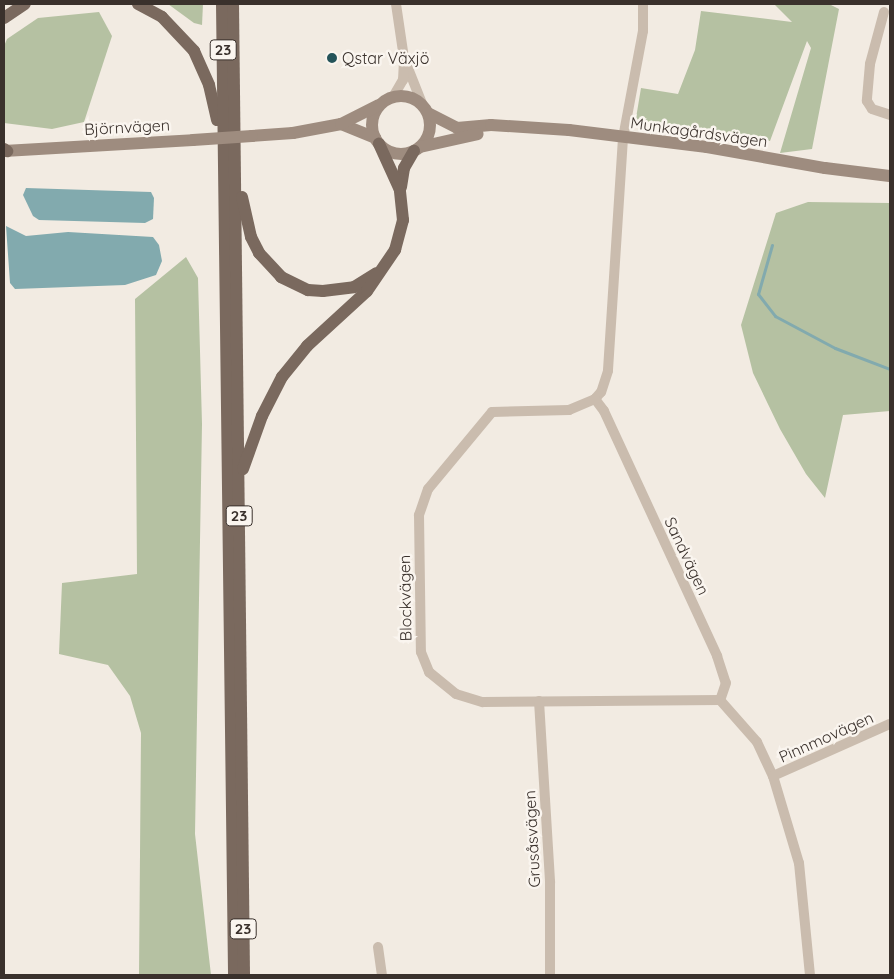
<!DOCTYPE html>
<html>
<head>
<meta charset="utf-8">
<style>
  body { margin:0 }
  #map { position:relative; width:894px; height:979px; overflow:hidden; background:#f2ebe2; font-family:Quicksand,sans-serif }
  div>[style] { position:absolute }
  .green>* { inset:0; background:#b5c1a2 }
  .water>* { inset:0; background:#82aaae }
  .stream>* { height:3px; margin:-1.5px; padding:0 1.5px; transform-origin:1.5px; border-radius:1.5px; background:#82aaae }
  .street>* { height:10px; margin:-5px; padding:0 5px; transform-origin:5px; border-radius:5px; background:#cabcae }
  .secondary>* { height:12px; margin:-6px; padding:0 6px; transform-origin:6px; border-radius:6px; background:#9e8c7f }
  .secondary>.ring { margin:-6px; padding:0; box-sizing:content-box; background:none; border:12px solid #9e8c7f; border-radius:50% }
  .primary>* { height:12px; margin:-6px; padding:0 6px; transform-origin:6px; border-radius:6px; background:#7a695e }
  .secondary-bridge>* { height:12px; margin:-6px; padding:0 6px; transform-origin:6px; border-radius:6px; background:#9e8c7f }
  .dots>* { width:14px; height:14px; translate:-50% -50%; box-sizing:border-box; border:2px solid #faf5ef; border-radius:50% }
  span { translate:-50% -50%; white-space:nowrap; text-align:center; line-height:1.15; -webkit-text-stroke:5px #faf5ef; paint-order:stroke }
  .shield-label span { padding:1px 4px; background:#faf5ef; border:1px solid; border-radius:4px; -webkit-text-stroke-width:0 }
  .shield-label { font-size:15px; color:#3a312c; font-weight:700 }
  .poi-label { font-size:16px; color:#3a312c }
  .left { translate:0 -50%; text-align:left }
  .street-label { font-size:16px; color:#3a312c }
  .frame { position:absolute; inset:0; border:5px solid #3a312c; pointer-events:none }
</style>
</head>
<body>
<div id="map">
  <div class="green">
    <i style="clip-path:polygon(168px 4px,203px 4px,202px 25px,194px 23px)"></i>
    <i style="clip-path:polygon(774px 4px,829px 4px,839px 9px,812px 149px,780px 153px,811px 48px,807px 41px,770px 141px,635px 124px,641px 88px,678px 94px,695px 50px,701px 11px,792px 22px)"></i>
    <i style="clip-path:polygon(99px 12px,112px 36px,84px 122px,52px 129px,4px 123px,4px 46px,7px 39px,38px 18px)"></i>
    <i style="clip-path:polygon(808px 202px,890px 203px,890px 411px,843px 415px,825px 498px,806px 474px,780px 429px,753px 373px,741px 325px,776px 213px)"></i>
    <i style="clip-path:polygon(186px 257px,198px 278px,202px 424px,195px 834px,211px 975px,139px 975px,141px 733px,130px 696px,108px 665px,59px 654px,62px 583px,137px 574px,135px 299px)"></i>
  </div>
  <div class="water">
    <i style="clip-path:polygon(26px 188px,151px 192px,154px 198px,153px 219px,145px 223px,39px 220px,33px 216px,23px 195px)"></i>
    <i style="clip-path:polygon(6px 226px,26px 236px,68px 232px,153px 237px,159px 245px,162px 261px,156px 275px,125px 285px,15px 289px,10px 283px)"></i>
  </div>
  <div class="stream">
    <i style="left:772px;top:245px;width:51px;rotate:105.9deg"></i>
    <i style="left:758px;top:294px;width:28px;rotate:52deg"></i>
    <i style="left:775px;top:316px;width:68px;rotate:28.1deg"></i>
    <i style="left:835px;top:348px;width:59px;rotate:20.9deg"></i>
  </div>
  <div class="street">
    <i style="left:396px;top:4px;width:55px;rotate:81.6deg"></i>
    <i style="left:404px;top:58px;width:52px;rotate:68.4deg"></i>
    <i style="left:643px;top:4px;width:27px;rotate:90deg"></i>
    <i style="left:643px;top:31px;width:109px;rotate:100.6deg"></i>
    <i style="left:623px;top:138px;width:233px;rotate:93.7deg"></i>
    <i style="left:608px;top:371px;width:22px;rotate:108deg"></i>
    <i style="left:601px;top:392px;width:9px;rotate:131deg"></i>
    <i style="left:595px;top:399px;width:15px;rotate:53deg"></i>
    <i style="left:604px;top:411px;width:270px;rotate:65.2deg"></i>
    <i style="left:717px;top:656px;width:28px;rotate:72deg"></i>
    <i style="left:726px;top:683px;width:18px;rotate:109deg"></i>
    <i style="left:720px;top:700px;width:56px;rotate:48.6deg"></i>
    <i style="left:757px;top:742px;width:38px;rotate:65deg"></i>
    <i style="left:773px;top:776px;width:91px;rotate:73.4deg"></i>
    <i style="left:799px;top:863px;width:113px;rotate:84.4deg"></i>
    <i style="left:884px;top:12px;width:54px;rotate:105.1deg"></i>
    <i style="left:870px;top:64px;width:37px;rotate:95deg"></i>
    <i style="left:867px;top:101px;width:9px;rotate:58deg"></i>
    <i style="left:872px;top:109px;width:19px;rotate:18deg"></i>
    <i style="left:393px;top:97px;width:20px;rotate:-60deg"></i>
    <i style="left:403px;top:80px;width:19px;rotate:-87deg"></i>
    <i style="left:595px;top:399px;width:28px;rotate:157deg"></i>
    <i style="left:569px;top:410px;width:77px;rotate:178.5deg"></i>
    <i style="left:492px;top:412px;width:100px;rotate:129.7deg"></i>
    <i style="left:428px;top:489px;width:28px;rotate:109deg"></i>
    <i style="left:419px;top:515px;width:137px;rotate:89.2deg"></i>
    <i style="left:421px;top:652px;width:22px;rotate:68deg"></i>
    <i style="left:429px;top:672px;width:35px;rotate:39deg"></i>
    <i style="left:456px;top:694px;width:28px;rotate:17deg"></i>
    <i style="left:483px;top:702px;width:237px;rotate:-0.5deg"></i>
    <i style="left:539px;top:701px;width:182px;rotate:86.5deg"></i>
    <i style="left:550px;top:883px;width:92px;rotate:90deg"></i>
    <i style="left:773px;top:776px;width:128px;rotate:-24deg"></i>
    <i style="left:378px;top:947px;width:28px;rotate:82deg"></i>
  </div>
  <div class="secondary">
    <i class="ring" style="left:372px;top:96px;width:46px;height:46px"></i>
    <i style="left:428px;top:113px;width:33px;rotate:27deg"></i>
    <i style="left:457px;top:128px;width:34px;rotate:-5deg"></i>
    <i style="left:491px;top:125px;width:78px;rotate:3.7deg"></i>
    <i style="left:569px;top:130px;width:139px;rotate:7deg"></i>
    <i style="left:707px;top:147px;width:120px;rotate:10.1deg"></i>
    <i style="left:825px;top:168px;width:65px;rotate:7deg"></i>
    <i style="left:341px;top:124px;width:37px;rotate:22deg"></i>
    <i style="left:252px;top:136px;width:41px;rotate:-4.2deg"></i>
    <i style="left:293px;top:133px;width:49px;rotate:-10.6deg"></i>
    <i style="left:341px;top:124px;width:42px;rotate:-26.6deg"></i>
    <i style="left:420px;top:147px;width:59px;rotate:-12.6deg"></i>
    <i style="left:4px;top:151px;width:189px;rotate:-3.3deg"></i>
  </div>
  <div class="primary">
    <i style="left:138px;top:4px;width:27px;rotate:28deg"></i>
    <i style="left:162px;top:17px;width:47px;rotate:46.7deg"></i>
    <i style="left:194px;top:51px;width:37px;rotate:66deg"></i>
    <i style="left:209px;top:85px;width:36px;rotate:77deg"></i>
    <i style="left:222px;top:4px;width:971px;rotate:89.29deg"></i>
    <i style="left:233px;top:4px;width:971px;rotate:89.35deg"></i>
    <i style="left:4px;top:18px;width:25px;rotate:-34deg"></i>
    <i style="left:4px;top:149px;width:4px;rotate:34deg"></i>
    <i style="left:401px;top:187px;width:19px;rotate:-81deg"></i>
    <i style="left:404px;top:168px;width:20px;rotate:-60deg"></i>
    <i style="left:242px;top:197px;width:41px;rotate:77.3deg"></i>
    <i style="left:251px;top:237px;width:18px;rotate:63deg"></i>
    <i style="left:259px;top:253px;width:33px;rotate:47deg"></i>
    <i style="left:281px;top:277px;width:30px;rotate:26deg"></i>
    <i style="left:308px;top:290px;width:15px;rotate:4deg"></i>
    <i style="left:323px;top:291px;width:31px;rotate:-7deg"></i>
    <i style="left:354px;top:287px;width:26px;rotate:-32deg"></i>
    <i style="left:243px;top:469px;width:56px;rotate:-70.3deg"></i>
    <i style="left:262px;top:416px;width:44px;rotate:-62.9deg"></i>
    <i style="left:282px;top:377px;width:40px;rotate:-51deg"></i>
    <i style="left:307px;top:346px;width:81px;rotate:-42.5deg"></i>
    <i style="left:367px;top:291px;width:50px;rotate:-55.7deg"></i>
    <i style="left:395px;top:250px;width:31px;rotate:-75deg"></i>
    <i style="left:403px;top:220px;width:30px;rotate:-96deg"></i>
    <i style="left:400px;top:190px;width:51px;rotate:-114.5deg"></i>
  </div>
  <div class="secondary-bridge">
    <i style="left:193px;top:140px;width:59px;rotate:-3.9deg"></i>
  </div>
  <div class="dots">
    <i style="left:332px;top:58px;background:#245359"></i>
  </div>
  <div class="shield-label">
    <span style="left:223px;top:50px">23</span>
    <span style="left:239px;top:516px">23</span>
    <span style="left:243px;top:929px">23</span>
  </div>
  <div class="poi-label">
    <span class="left" style="left:342px;top:58px">Qstar Växjö</span>
  </div>
  <div class="street-label">
    <span style="left:127px;top:127px;rotate:-3deg">Björnvägen</span>
    <span style="left:699px;top:132px;rotate:8deg">Munkagårdsvägen</span>
    <span style="left:687px;top:556px;rotate:65deg">Sandvägen</span>
    <span style="left:405px;top:598px;rotate:-91deg">Blockvägen</span>
    <span style="left:826px;top:737px;rotate:-24deg">Pinnmovägen</span>
    <span style="left:532px;top:839px;rotate:-93deg">Grusåsvägen</span>
  </div>
  <div class="frame"></div>
</div>
</body>
</html>
